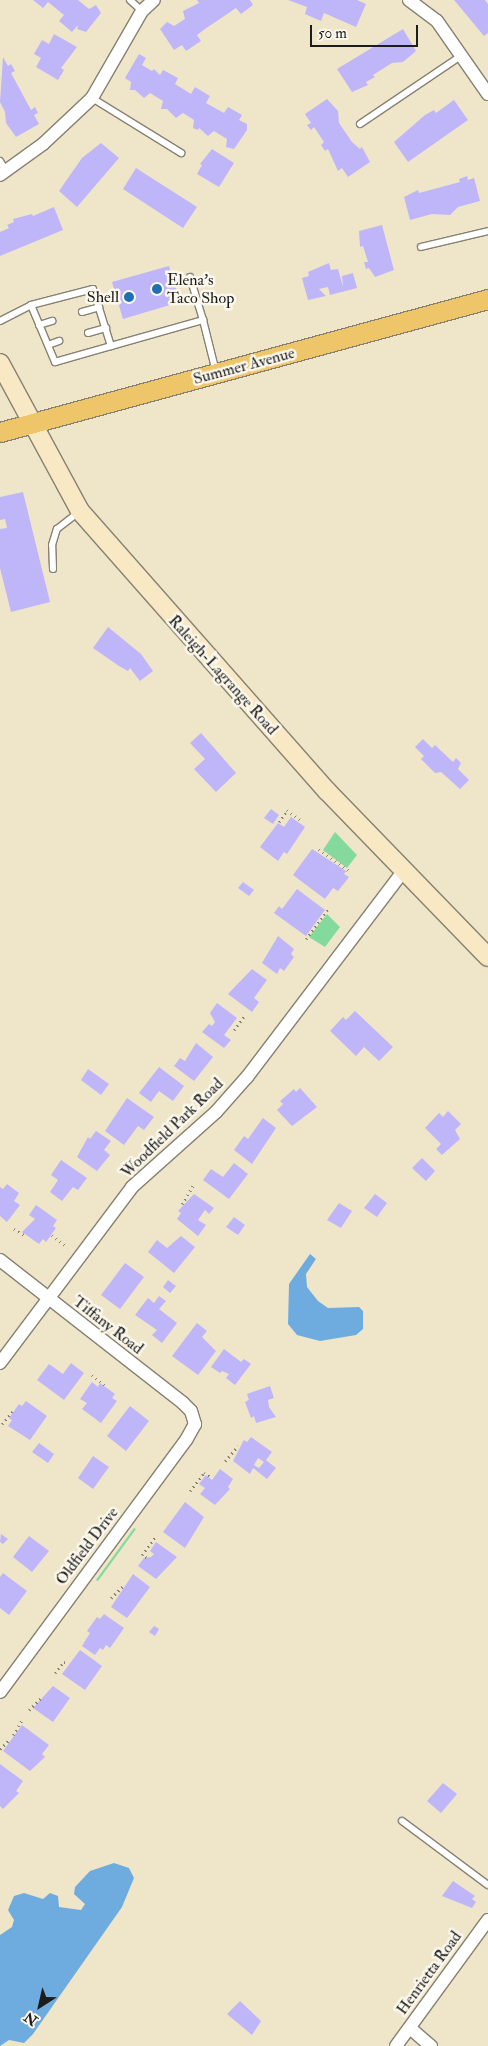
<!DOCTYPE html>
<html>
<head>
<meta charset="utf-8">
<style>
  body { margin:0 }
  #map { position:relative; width:488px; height:2046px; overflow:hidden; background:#efe6ca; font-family:"IM FELL Double Pica",serif }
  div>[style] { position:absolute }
  .green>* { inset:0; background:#84d99c }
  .water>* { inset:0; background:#6eace0 }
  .building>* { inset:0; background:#bfb5f9 }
  .path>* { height:2.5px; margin-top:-1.25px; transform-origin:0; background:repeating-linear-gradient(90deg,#868173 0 1px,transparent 0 5px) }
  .roads { filter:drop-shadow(1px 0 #868173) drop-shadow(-1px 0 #868173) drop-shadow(0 1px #868173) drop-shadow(0 -1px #868173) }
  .service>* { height:6px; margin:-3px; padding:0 3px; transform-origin:3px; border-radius:3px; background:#fff }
  .minor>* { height:12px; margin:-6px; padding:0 6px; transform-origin:6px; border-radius:6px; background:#fff }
  .secondary>* { height:18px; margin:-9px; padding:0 9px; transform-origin:9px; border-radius:9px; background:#f8e8c3 }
  .primary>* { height:19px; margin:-9.5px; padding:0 9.5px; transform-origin:9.5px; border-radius:9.5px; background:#eec569 }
  .dots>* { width:14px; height:14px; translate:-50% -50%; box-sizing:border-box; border:2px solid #fbf7ec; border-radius:50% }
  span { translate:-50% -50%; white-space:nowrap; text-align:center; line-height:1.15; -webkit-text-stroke:5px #fbf7ec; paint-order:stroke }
  .poi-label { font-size:16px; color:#1c1c1c }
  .left { translate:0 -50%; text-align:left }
  .right { translate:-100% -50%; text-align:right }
  .street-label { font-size:16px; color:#1c1c1c }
  .north { position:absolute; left:15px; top:1981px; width:50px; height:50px; -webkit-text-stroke:4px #fbf7ec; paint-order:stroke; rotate:215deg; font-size:14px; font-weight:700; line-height:20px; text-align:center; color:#1c1c1c }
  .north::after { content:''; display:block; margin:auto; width:18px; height:22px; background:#1c1c1c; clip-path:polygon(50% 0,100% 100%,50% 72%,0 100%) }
  .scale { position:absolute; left:310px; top:25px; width:108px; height:22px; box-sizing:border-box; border:2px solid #1c1c1c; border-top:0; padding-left:6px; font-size:15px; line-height:18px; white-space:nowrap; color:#1c1c1c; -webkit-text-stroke:4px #fbf7ec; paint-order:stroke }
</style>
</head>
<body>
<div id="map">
  <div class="green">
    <i style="clip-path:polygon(335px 832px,357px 855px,347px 868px,323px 850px)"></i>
    <i style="clip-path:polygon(327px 914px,340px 927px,325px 947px,309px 937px)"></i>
    <i style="clip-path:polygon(134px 1528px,136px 1529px,98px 1581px,96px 1580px)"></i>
  </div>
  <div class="water">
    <i style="clip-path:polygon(310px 1254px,316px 1259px,306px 1274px,307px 1287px,318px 1301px,328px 1308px,359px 1307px,363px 1311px,363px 1329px,356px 1335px,320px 1341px,297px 1335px,288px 1324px,289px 1284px)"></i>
    <i style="clip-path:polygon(114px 1863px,129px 1868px,134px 1878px,122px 1907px,33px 2034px,24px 2043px,9px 2040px,0 2046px,0 1935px,12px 1927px,14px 1920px,8px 1910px,14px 1896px,24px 1893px,43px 1899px,50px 1893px,58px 1896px,59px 1907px,81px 1910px,85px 1904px,74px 1894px,75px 1887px,90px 1871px)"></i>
  </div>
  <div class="building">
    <i style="clip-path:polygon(33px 0,78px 0,89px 9px,96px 5px,101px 13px,86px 32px,77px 29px,78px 25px,72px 32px,59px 21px,64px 15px,48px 2px,43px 8px)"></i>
    <i style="clip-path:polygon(197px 0,250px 0,253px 5px,241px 14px,236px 8px,205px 29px,197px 35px,201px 41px,186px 51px,182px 45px,174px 50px,160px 29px,167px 22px,174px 26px,185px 19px,183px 11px,199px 3px)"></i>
    <i style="clip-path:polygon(288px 0,357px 0,366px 4px,356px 27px,324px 13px,321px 21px,305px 14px,307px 7px)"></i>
    <i style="clip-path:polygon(454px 0,485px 0,488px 4px,488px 33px,484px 36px)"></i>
    <i style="clip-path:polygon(403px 29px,416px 51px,403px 62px,392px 63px,373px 75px,375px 77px,366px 82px,368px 85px,352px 92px,337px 69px)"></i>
    <i style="clip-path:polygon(54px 34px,77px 47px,61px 68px,64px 70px,58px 80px,36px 67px,41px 58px,34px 54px,42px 40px,49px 44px)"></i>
    <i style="clip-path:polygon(139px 54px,146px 58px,142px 65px,152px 71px,154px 69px,160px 75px,163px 70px,178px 78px,175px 84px,191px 94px,195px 87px,210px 96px,206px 103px,224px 113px,228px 107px,242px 115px,239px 120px,247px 124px,247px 130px,234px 149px,226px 147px,227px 139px,214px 131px,208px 136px,199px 128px,198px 130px,193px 128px,194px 120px,183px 113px,176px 118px,167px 109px,161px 109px,163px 101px,150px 93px,144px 98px,135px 90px,130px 90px,131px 82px,125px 78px)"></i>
    <i style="clip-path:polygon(3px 57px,8px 66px,11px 64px,15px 71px,11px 73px,31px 110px,35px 107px,38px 113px,34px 115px,39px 124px,16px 137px,6px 123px,5px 112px,0 102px)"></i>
    <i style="clip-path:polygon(327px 99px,338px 111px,339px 123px,352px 142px,360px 149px,362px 147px,370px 162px,348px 177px,342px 168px,338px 171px,328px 149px,325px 151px,321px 145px,324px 142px,314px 127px,311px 130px,307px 125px,311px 123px,305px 114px)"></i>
    <i style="clip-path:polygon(454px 100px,468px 120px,408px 162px,394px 142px,425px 115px,434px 110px,436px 113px)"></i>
    <i style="clip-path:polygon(101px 143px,119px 158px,77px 207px,59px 191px,82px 158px)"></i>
    <i style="clip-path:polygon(212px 149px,234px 163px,219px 187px,197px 174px,202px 165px,200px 164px)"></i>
    <i style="clip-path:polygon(136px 168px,197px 207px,183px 228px,123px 189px)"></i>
    <i style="clip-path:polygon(467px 176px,468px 180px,474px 178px,480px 201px,458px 207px,450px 215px,432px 214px,410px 220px,404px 197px,418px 190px,419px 193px,460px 182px,459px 179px)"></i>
    <i style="clip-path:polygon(54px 207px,63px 230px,0 256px,0 232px,9px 228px,7px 225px,14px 222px,13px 219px,32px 214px,33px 216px)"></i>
    <i style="clip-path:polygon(382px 225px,394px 270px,375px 277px,369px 268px,366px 269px,364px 262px,368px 262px,363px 246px,360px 247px,359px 231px)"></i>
    <i style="clip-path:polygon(329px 263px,331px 270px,338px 269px,343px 287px,342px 276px,353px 273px,357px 288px,330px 295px,328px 287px,319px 289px,326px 296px,308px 300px,302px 278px,309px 276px,308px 272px)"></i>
    <i style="clip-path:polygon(169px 266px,180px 302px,123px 319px,112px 282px)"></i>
    <i style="clip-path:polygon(23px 492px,50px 602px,11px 612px,0 568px,0 529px,7px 528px,5px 519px,0 520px,0 497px)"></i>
    <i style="clip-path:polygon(108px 627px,141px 654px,153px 671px,140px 681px,130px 668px,128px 671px,119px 666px,93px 648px)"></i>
    <i style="clip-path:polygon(201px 733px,236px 773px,216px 792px,194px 769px,205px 759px,190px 743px)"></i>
    <i style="clip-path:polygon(423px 739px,432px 748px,435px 745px,453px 762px,456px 758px,461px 763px,458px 769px,469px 780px,460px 789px,441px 772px,435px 773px,421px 759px,424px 756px,415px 747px)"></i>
    <i style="clip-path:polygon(271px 809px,279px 815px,273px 824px,264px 818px)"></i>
    <i style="clip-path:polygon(291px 817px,305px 827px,287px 854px,284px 852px,278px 861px,260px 847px,278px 823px,284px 827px)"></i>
    <i style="clip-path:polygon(312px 849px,346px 871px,344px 874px,349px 877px,338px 891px,333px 888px,325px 899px,293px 875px)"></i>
    <i style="clip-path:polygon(243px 882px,254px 890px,249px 896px,238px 888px)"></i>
    <i style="clip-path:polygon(297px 889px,325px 910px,306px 936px,274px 913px,279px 906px,282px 909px)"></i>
    <i style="clip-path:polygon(278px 936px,294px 949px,291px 954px,294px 957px,284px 971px,280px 968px,277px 974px,262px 963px)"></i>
    <i style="clip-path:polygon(252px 969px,267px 980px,254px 998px,259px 1002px,252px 1012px,228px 994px)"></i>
    <i style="clip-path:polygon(217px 1003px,237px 1018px,224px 1035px,231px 1040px,224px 1048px,202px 1032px,209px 1024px,212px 1026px,215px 1022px,210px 1013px)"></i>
    <i style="clip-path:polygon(355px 1011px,393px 1047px,379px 1061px,364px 1047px,356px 1056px,330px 1031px,343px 1017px,346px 1020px)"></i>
    <i style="clip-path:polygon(196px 1043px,213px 1057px,194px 1081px,174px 1066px,180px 1058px,185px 1061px)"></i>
    <i style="clip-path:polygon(159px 1067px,184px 1086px,173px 1101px,159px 1091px,151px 1102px,139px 1093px)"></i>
    <i style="clip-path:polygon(88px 1069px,109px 1084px,101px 1095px,81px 1080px)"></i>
    <i style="clip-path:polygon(300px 1088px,317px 1107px,292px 1126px,277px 1110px,283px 1104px,280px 1101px,294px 1089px,296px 1092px)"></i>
    <i style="clip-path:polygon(127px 1098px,154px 1117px,144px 1130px,138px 1126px,124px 1145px,105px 1131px)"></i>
    <i style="clip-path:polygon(448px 1111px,461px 1124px,455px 1130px,460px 1139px,442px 1155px,436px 1149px,441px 1144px,425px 1128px,439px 1113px,443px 1117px)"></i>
    <i style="clip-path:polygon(263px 1118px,276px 1128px,252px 1164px,234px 1150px,244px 1136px,248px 1139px)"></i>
    <i style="clip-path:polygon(96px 1131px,111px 1141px,104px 1150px,110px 1155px,97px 1171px,77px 1157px,88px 1137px,90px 1139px)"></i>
    <i style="clip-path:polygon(422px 1158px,435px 1171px,426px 1181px,412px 1168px)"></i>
    <i style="clip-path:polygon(61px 1160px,87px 1178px,78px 1190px,73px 1187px,62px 1201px,50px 1192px,58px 1180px,51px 1175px)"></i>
    <i style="clip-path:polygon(234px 1163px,248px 1174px,229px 1199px,203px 1180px,211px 1169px,223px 1177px)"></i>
    <i style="clip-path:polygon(7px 1184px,19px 1193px,14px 1201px,20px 1205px,7px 1222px,0 1216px,0 1187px,3px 1189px)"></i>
    <i style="clip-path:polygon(194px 1194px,214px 1208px,209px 1214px,205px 1210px,198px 1220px,206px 1225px,198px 1236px,177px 1219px,181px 1213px,178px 1211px)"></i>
    <i style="clip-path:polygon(375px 1194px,387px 1203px,377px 1217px,364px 1208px)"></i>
    <i style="clip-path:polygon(339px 1203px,352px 1211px,341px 1228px,327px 1220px)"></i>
    <i style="clip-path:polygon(36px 1205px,57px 1220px,53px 1226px,56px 1228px,46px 1242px,43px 1239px,39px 1244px,22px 1232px,35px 1219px,29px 1215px)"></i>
    <i style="clip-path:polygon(234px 1217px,245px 1225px,238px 1235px,226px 1227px)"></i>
    <i style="clip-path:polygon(181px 1236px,195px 1247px,174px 1273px,148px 1252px,157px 1240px,167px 1248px)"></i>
    <i style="clip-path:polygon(125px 1263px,144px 1277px,120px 1309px,101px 1295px)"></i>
    <i style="clip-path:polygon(168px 1280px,176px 1286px,170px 1293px,163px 1287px)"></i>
    <i style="clip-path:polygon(159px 1296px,166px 1301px,159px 1309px,177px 1323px,162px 1343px,152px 1335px,157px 1330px,135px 1315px,148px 1298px,154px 1303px)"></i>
    <i style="clip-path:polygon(197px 1323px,207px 1331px,202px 1337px,216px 1351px,198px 1375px,172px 1356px)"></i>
    <i style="clip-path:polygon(224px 1349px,241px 1362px,244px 1359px,251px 1364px,235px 1385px,226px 1378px,229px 1374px,222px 1371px,220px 1373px,211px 1367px)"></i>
    <i style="clip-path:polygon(71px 1363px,84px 1373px,64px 1400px,37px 1380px,49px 1364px,63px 1374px)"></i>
    <i style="clip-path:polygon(92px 1382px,98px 1387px,100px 1383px,115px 1394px,112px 1398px,117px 1401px,101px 1423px,82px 1409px,87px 1403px,80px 1399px)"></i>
    <i style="clip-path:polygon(270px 1386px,274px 1398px,268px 1400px,269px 1407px,276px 1417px,256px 1423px,254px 1416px,251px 1418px,245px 1402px,249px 1400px,247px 1394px)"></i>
    <i style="clip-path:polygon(26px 1401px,47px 1416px,30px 1440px,8px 1426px,12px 1420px,9px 1418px,19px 1404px,22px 1406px)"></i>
    <i style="clip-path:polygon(130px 1406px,149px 1421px,126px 1451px,107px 1436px)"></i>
    <i style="clip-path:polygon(evenodd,251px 1437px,272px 1452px,266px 1460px,276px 1468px,267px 1479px,253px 1468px,250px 1474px,233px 1461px,244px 1440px,247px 1442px,251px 1437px,258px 1458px,264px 1462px,259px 1468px,254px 1465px,258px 1458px)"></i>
    <i style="clip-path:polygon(39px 1443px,54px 1454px,48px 1463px,32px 1452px)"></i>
    <i style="clip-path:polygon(93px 1456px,109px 1467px,93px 1489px,78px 1478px)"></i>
    <i style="clip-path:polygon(220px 1469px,233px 1479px,228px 1487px,230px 1489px,215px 1505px,200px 1494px,205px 1488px,199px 1484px,206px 1475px,212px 1480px)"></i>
    <i style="clip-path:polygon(185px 1502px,204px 1517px,185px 1548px,163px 1532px)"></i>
    <i style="clip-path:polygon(1px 1534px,8px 1539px,3px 1544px,0 1542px)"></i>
    <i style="clip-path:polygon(29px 1536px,49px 1551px,32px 1572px,13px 1557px)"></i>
    <i style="clip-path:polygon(156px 1542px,177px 1557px,156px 1579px,138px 1566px,144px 1558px,151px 1557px,154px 1554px,150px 1551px)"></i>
    <i style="clip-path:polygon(3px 1573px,27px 1591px,9px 1615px,0 1608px,0 1577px)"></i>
    <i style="clip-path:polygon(133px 1574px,150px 1587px,127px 1618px,111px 1607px)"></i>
    <i style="clip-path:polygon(104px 1614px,124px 1628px,110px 1648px,106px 1645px,103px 1650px,100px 1648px,95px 1655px,82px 1646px,90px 1633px,87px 1631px,97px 1617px,100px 1619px)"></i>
    <i style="clip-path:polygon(154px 1626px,159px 1629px,155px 1636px,149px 1632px)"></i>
    <i style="clip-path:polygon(80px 1650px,102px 1666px,85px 1690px,62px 1674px)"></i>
    <i style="clip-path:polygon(53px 1686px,70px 1698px,53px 1722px,33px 1708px)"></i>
    <i style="clip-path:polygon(22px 1725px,49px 1745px,42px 1754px,45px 1757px,30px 1771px,3px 1751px)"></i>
    <i style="clip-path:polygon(0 1764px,23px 1781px,16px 1791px,19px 1793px,3px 1809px,0 1806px)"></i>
    <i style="clip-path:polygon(443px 1783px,457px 1794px,441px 1813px,427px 1801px)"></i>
    <i style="clip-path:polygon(453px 1881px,475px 1896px,472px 1899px,476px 1902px,472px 1908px,442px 1896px)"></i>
    <i style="clip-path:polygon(240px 2001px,261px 2021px,252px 2035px,227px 2014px)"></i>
  </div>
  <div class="path">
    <i style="left:279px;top:822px;width:14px;rotate:-56deg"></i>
    <i style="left:287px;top:810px;width:17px;rotate:36deg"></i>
    <i style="left:319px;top:849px;width:37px;rotate:36deg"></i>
    <i style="left:306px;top:939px;width:37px;rotate:-54deg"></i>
    <i style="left:234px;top:1030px;width:17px;rotate:-54deg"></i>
    <i style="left:182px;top:1204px;width:21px;rotate:-59deg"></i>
    <i style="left:14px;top:1229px;width:14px;rotate:30deg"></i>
    <i style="left:52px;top:1235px;width:20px;rotate:37deg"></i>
    <i style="left:92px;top:1375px;width:19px;rotate:39deg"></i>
    <i style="left:2px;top:1424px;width:17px;rotate:-50deg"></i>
    <i style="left:225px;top:1461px;width:20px;rotate:-49deg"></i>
    <i style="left:190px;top:1491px;width:23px;rotate:-52deg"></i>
    <i style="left:204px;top:1473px;width:8px;rotate:30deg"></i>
    <i style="left:146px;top:1558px;width:5px;rotate:-143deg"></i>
    <i style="left:142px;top:1555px;width:24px;rotate:-54deg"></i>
    <i style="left:111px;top:1598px;width:16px;rotate:-45deg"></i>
    <i style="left:55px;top:1673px;width:14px;rotate:-51deg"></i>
    <i style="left:64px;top:1662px;width:3px;rotate:18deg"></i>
    <i style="left:29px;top:1710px;width:16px;rotate:-45deg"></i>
    <i style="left:13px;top:1735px;width:17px;rotate:-59deg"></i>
    <i style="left:0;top:1749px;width:14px;rotate:-45deg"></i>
  </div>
  <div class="roads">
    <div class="service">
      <i style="left:130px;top:0;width:16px;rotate:43deg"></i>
      <i style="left:92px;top:98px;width:105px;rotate:31.7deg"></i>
      <i style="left:360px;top:124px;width:122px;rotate:-34deg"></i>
      <i style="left:0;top:161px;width:12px;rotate:59deg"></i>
      <i style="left:421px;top:247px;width:69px;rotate:-13.4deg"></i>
      <i style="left:190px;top:277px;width:45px;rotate:73.2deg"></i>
      <i style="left:31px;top:305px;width:62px;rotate:67.2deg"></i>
      <i style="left:55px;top:362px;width:58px;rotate:-15.9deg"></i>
      <i style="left:82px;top:312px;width:18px;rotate:-16deg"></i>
      <i style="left:0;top:321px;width:35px;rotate:-27deg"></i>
      <i style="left:31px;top:305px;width:64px;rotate:-14.5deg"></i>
      <i style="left:93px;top:289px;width:60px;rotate:72.5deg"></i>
      <i style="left:111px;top:346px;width:96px;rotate:-15.8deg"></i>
      <i style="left:203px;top:320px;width:54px;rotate:76deg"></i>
      <i style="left:39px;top:325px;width:14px;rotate:-17deg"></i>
      <i style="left:88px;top:333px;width:19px;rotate:-16deg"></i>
      <i style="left:48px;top:345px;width:12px;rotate:-20deg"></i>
      <i style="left:53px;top:569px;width:24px;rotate:-92deg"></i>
      <i style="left:52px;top:545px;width:17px;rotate:-73deg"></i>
      <i style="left:57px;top:529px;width:28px;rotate:-38deg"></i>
      <i style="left:402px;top:1821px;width:107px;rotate:36.7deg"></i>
    </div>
    <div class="minor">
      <i style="left:409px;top:0;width:35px;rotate:37deg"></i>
      <i style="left:437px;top:21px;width:89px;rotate:55.1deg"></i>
      <i style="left:0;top:175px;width:53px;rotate:-35.8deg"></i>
      <i style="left:43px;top:144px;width:67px;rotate:-43.2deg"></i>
      <i style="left:92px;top:98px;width:100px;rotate:-60.1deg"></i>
      <i style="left:142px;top:11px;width:16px;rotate:-43deg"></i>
      <i style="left:0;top:1260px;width:232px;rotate:38deg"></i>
      <i style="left:183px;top:1403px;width:11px;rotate:45deg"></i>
      <i style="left:191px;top:1411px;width:14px;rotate:73deg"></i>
      <i style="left:195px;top:1424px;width:18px;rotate:119deg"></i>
      <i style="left:186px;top:1440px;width:313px;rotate:126.4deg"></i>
      <i style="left:0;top:1363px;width:220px;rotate:-53.1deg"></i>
      <i style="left:132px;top:1187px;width:113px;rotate:-41.8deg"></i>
      <i style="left:216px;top:1112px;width:47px;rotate:-48.5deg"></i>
      <i style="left:247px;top:1077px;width:260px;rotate:-52.8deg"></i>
      <i style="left:410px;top:2028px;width:28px;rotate:41deg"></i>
      <i style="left:396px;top:2046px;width:156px;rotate:-53.9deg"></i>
    </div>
    <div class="secondary">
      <i style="left:0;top:363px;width:168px;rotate:61.6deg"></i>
      <i style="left:80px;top:511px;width:373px;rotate:48.6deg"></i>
      <i style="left:327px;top:791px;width:231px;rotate:45.9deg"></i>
    </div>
    <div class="primary">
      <i style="left:0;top:432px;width:506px;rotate:-15.25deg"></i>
    </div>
  </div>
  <div class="dots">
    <i style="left:157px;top:289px;background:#1f6fb2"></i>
    <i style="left:129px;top:297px;background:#1f6fb2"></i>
  </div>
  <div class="poi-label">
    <span class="left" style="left:167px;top:289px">Elena's<br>Taco Shop</span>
    <span class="right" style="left:119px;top:297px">Shell</span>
  </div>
  <div class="street-label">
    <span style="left:244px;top:366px;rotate:-15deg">Summer Avenue</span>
    <span style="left:223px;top:675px;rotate:48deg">Raleigh-Lagrange Road</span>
    <span style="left:172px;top:1128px;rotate:-44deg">Woodfield Park Road</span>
    <span style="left:108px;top:1325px;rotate:38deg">Tiffany Road</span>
    <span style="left:87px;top:1546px;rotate:-53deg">Oldfield Drive</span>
    <span style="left:429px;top:1973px;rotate:-54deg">Henrietta Road</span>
  </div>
  <div class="north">N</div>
  <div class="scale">50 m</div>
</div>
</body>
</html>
